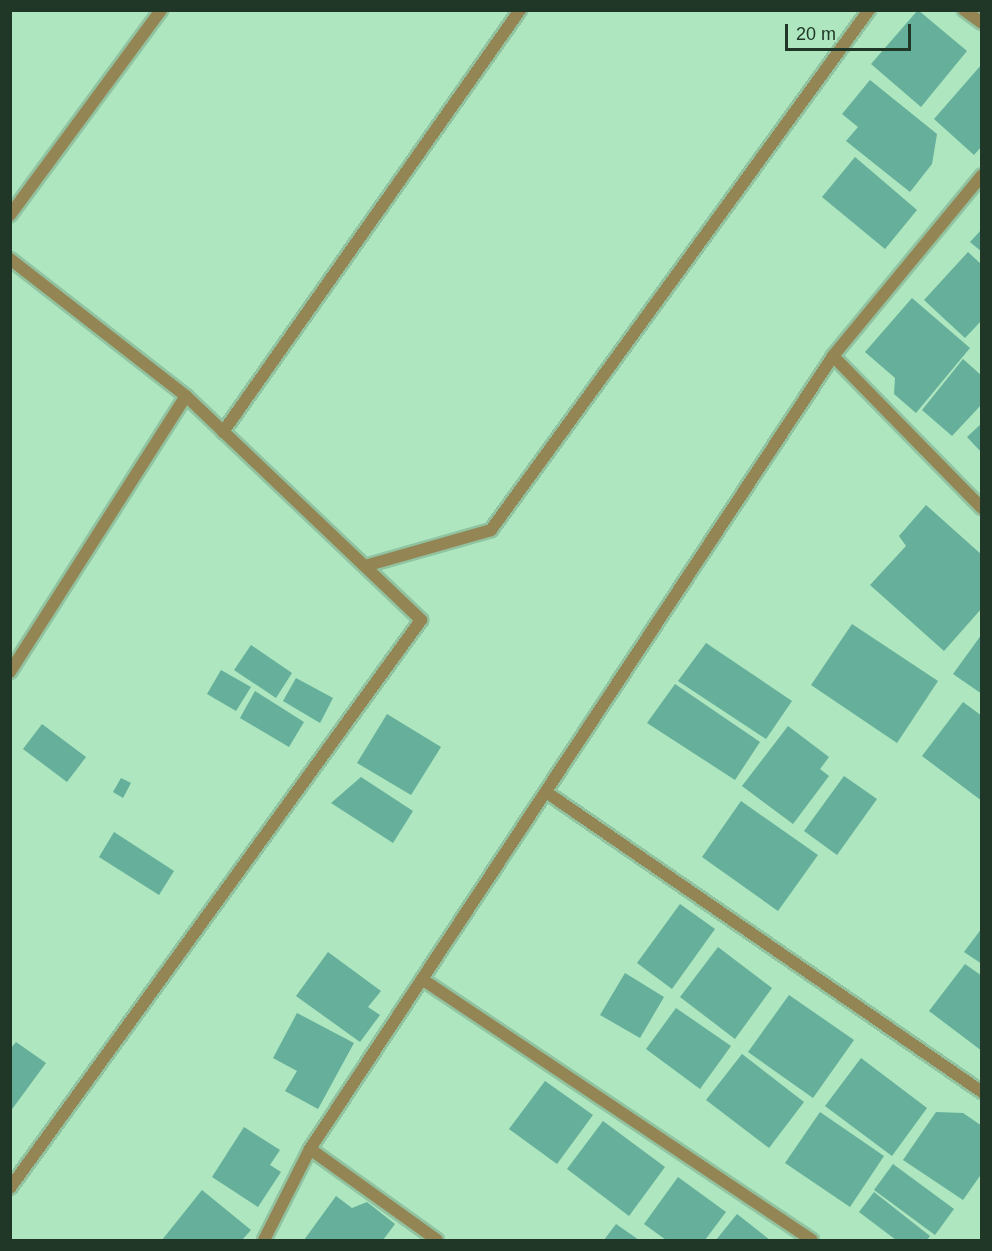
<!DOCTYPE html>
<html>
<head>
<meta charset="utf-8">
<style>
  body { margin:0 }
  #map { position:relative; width:992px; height:1251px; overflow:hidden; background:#ade6bf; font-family:Helvetica,sans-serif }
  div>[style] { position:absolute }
  .building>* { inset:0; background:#65af9b }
  .roads { filter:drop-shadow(2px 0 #91c3a1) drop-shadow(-2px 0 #91c3a1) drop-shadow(0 2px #91c3a1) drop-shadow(0 -2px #91c3a1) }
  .minor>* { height:12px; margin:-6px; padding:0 6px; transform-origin:6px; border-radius:6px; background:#948654 }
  span { translate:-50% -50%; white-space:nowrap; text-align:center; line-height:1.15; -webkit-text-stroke:6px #ade6bf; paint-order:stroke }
  .frame { position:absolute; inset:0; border:12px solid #203728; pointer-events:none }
  .scale { position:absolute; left:785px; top:24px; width:126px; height:27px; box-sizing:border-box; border:3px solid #203728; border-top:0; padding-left:8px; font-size:18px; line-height:21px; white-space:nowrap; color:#203728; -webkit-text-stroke:4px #ade6bf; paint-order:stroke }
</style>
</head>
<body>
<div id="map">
  <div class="building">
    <i style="clip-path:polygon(918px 10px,967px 51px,921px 107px,871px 64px)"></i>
    <i style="clip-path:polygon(982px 64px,982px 146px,974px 155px,934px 119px)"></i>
    <i style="clip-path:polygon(870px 80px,937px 134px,932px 164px,910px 192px,846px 141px,858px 127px,842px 114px)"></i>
    <i style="clip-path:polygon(855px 157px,917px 210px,885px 249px,822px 197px)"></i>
    <i style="clip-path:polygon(982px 229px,982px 252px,970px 242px)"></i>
    <i style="clip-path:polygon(968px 252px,982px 265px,982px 320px,965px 338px,924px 300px)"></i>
    <i style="clip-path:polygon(912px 298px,970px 348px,916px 413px,894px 394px,895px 378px,865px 352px)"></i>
    <i style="clip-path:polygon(963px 359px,982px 376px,982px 404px,952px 436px,922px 410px)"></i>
    <i style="clip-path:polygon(982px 423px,982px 453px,967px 437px)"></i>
    <i style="clip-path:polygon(926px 505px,982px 555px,982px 608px,944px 651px,870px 585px,906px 546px,899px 536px)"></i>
    <i style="clip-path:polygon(852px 624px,938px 681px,897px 743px,811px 685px)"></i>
    <i style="clip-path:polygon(982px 634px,982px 694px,953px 674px)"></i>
    <i style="clip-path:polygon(706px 643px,792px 701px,766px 739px,678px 681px)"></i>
    <i style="clip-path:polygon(251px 645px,292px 673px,276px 698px,234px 670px)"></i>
    <i style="clip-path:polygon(221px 670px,251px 687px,236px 711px,207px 694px)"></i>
    <i style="clip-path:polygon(296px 678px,333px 698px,320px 723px,283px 701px)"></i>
    <i style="clip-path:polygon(675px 684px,760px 742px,735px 780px,647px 723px)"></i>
    <i style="clip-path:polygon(255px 691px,304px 722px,289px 747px,240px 718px)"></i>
    <i style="clip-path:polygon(963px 702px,982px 716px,982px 801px,922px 756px)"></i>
    <i style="clip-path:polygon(387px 714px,441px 747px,411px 795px,357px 763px)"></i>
    <i style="clip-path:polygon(42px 724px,86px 757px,67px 782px,23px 749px)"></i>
    <i style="clip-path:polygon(788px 726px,829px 757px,820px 769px,829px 776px,793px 824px,742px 786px)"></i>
    <i style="clip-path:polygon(844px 776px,877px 799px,837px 855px,804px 831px)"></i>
    <i style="clip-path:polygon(361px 777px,413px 811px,393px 843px,331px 803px)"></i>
    <i style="clip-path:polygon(121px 778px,131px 783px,123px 798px,113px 792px)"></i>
    <i style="clip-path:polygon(741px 801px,818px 855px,778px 911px,702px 857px)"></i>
    <i style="clip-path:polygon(114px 832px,174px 871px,159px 895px,99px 857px)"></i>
    <i style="clip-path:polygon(680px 904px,715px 929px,672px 989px,637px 963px)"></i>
    <i style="clip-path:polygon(982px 928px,982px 964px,964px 952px)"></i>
    <i style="clip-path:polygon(718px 947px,772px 988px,735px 1039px,680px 997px)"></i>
    <i style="clip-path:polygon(328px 952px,381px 991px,368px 1007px,380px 1015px,360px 1042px,296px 996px)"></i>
    <i style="clip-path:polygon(965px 964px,982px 976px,982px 1051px,929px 1011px)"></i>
    <i style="clip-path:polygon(625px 973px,664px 997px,640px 1038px,600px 1015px)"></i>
    <i style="clip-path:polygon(789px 995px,854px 1040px,813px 1098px,748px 1052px)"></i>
    <i style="clip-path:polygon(676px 1008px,731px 1046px,700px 1089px,646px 1049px)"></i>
    <i style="clip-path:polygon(297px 1013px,354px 1043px,318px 1109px,285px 1091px,297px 1071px,273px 1058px)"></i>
    <i style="clip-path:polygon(16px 1042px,46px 1063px,10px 1112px,10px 1049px)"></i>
    <i style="clip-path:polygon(742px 1054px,804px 1102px,769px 1148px,706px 1100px)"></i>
    <i style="clip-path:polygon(861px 1058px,927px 1108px,892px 1156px,825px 1106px)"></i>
    <i style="clip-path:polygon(545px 1081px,593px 1115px,557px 1164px,509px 1129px)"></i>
    <i style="clip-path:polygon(820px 1112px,884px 1156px,850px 1207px,785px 1163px)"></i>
    <i style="clip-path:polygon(936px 1112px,963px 1113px,982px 1126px,982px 1173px,963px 1200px,903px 1160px)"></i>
    <i style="clip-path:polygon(603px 1121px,665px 1167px,629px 1216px,567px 1169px)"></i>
    <i style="clip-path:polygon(244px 1127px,280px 1150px,270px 1165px,281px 1172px,258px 1207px,212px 1177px)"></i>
    <i style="clip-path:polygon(893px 1164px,954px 1209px,935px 1235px,874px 1190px)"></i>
    <i style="clip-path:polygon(678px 1177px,726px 1212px,705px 1240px,666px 1240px,644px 1224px)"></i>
    <i style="clip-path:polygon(202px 1190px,251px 1230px,242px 1240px,162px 1240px)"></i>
    <i style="clip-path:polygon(874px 1192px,930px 1236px,927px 1240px,896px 1240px,859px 1212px)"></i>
    <i style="clip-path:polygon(336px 1196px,352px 1208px,367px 1202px,395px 1224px,383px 1240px,304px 1240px)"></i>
    <i style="clip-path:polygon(737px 1214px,770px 1240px,716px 1240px)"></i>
    <i style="clip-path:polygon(616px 1224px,639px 1240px,604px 1240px)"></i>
  </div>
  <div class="roads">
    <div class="minor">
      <i style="left:964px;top:10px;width:22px;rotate:36deg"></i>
      <i style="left:10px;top:215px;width:255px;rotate:-53.6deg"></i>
      <i style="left:10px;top:259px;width:223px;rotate:37.9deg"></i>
      <i style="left:833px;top:356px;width:213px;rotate:45.6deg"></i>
      <i style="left:223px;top:432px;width:516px;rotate:-54.86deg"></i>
      <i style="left:365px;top:566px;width:131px;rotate:-15.9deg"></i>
      <i style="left:491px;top:530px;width:643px;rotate:-53.99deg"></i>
      <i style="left:10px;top:672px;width:327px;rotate:-57.5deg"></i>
      <i style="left:186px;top:396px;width:325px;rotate:43.6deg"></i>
      <i style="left:421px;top:620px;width:701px;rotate:125.89deg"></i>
      <i style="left:546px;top:792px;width:529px;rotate:34.53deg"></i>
      <i style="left:422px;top:979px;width:469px;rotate:33.8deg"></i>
      <i style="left:310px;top:1149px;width:156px;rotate:35.6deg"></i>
      <i style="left:264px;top:1240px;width:102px;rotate:-63.2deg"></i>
      <i style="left:310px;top:1149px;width:950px;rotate:-56.59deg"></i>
      <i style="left:833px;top:356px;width:234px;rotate:-50.5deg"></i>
    </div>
  </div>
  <div class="frame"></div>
  <div class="scale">20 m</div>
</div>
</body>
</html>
